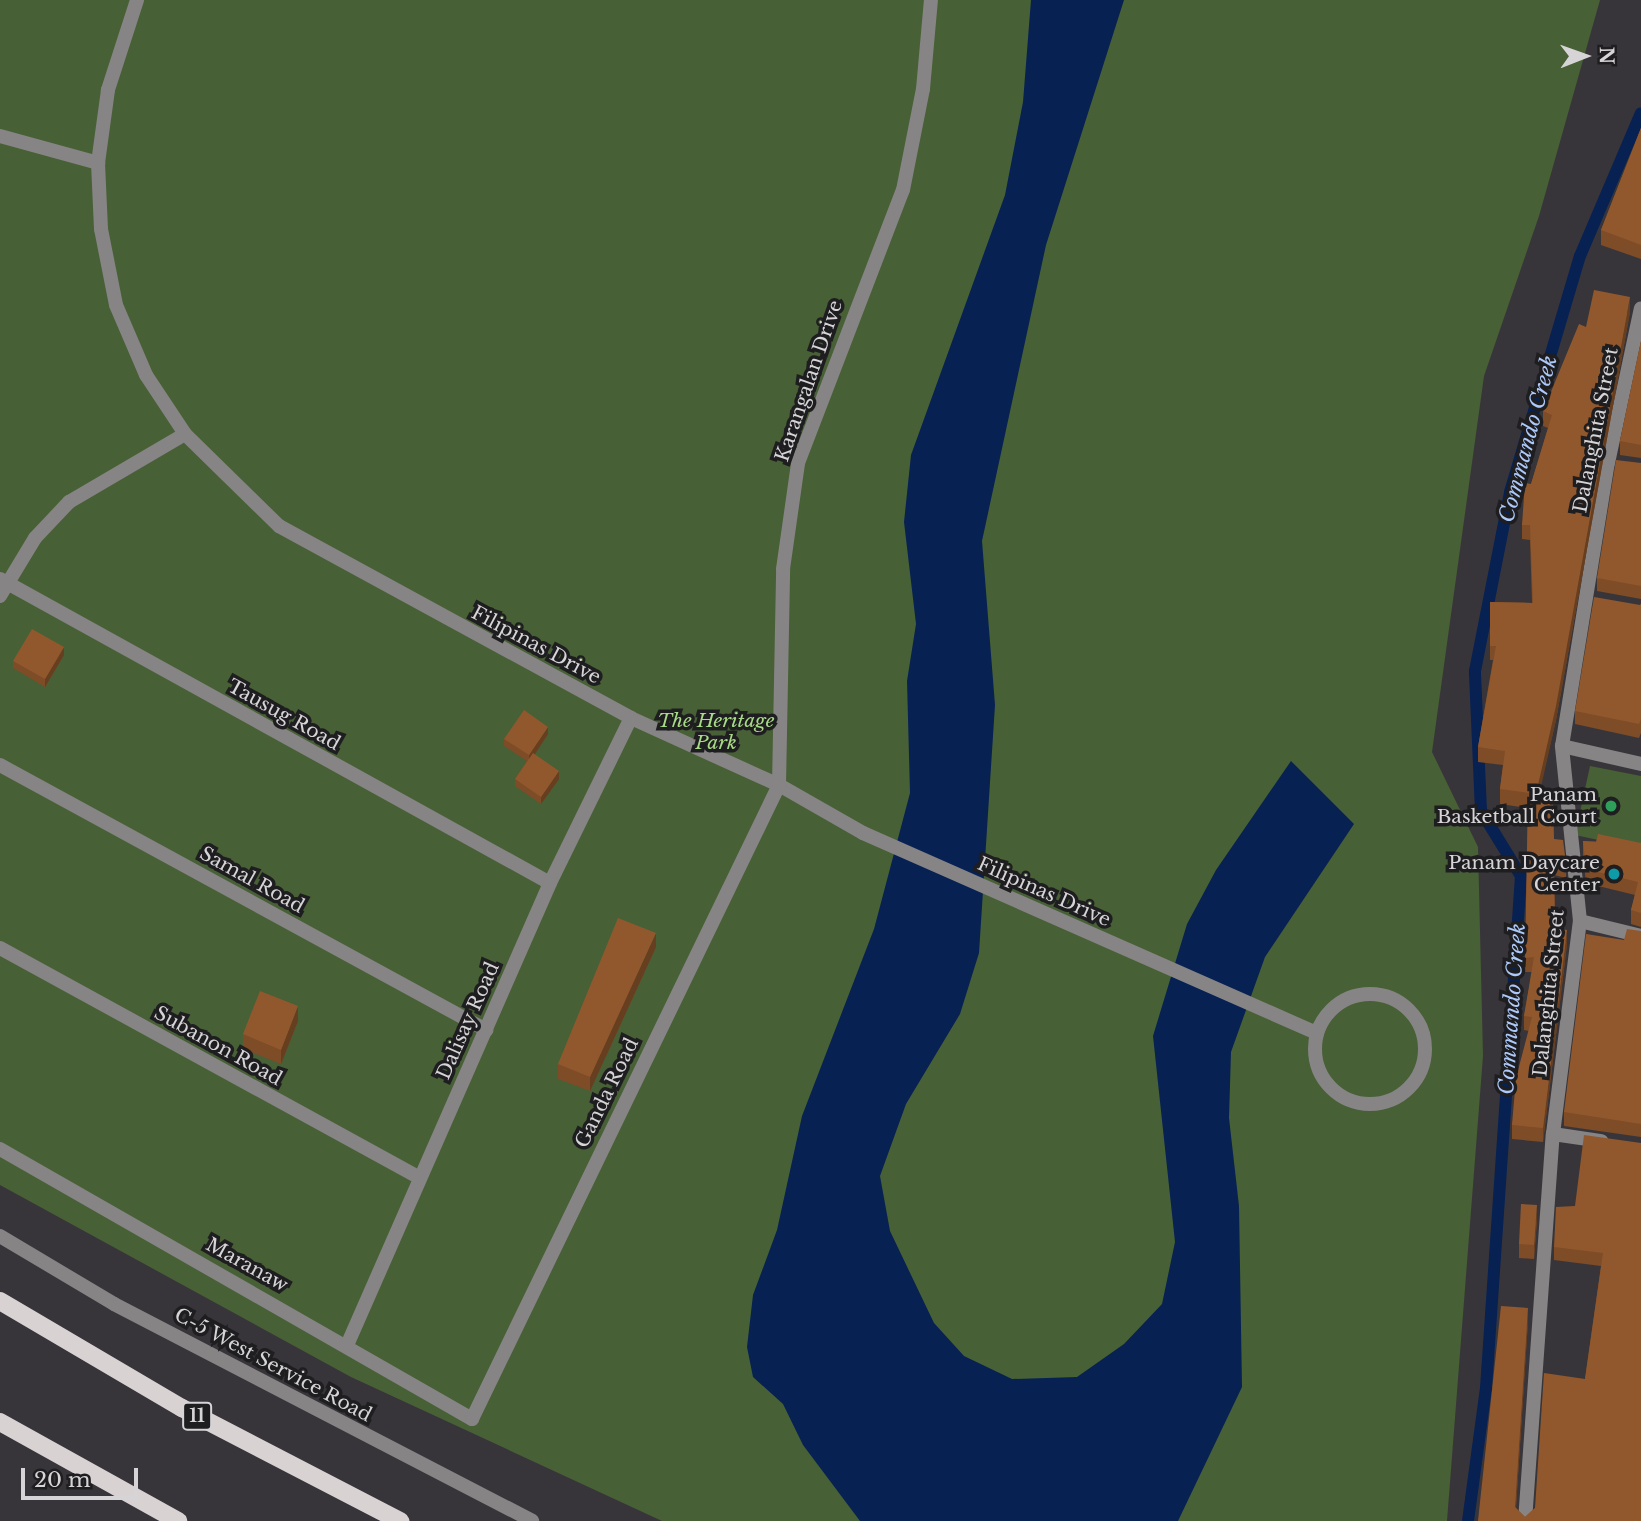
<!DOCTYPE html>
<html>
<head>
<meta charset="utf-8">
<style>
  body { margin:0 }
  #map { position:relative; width:1641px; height:1521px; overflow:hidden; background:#38353a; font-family:"Libre Baskerville",serif }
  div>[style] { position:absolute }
  .green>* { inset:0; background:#476036 }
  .water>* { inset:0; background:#072153 }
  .stream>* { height:12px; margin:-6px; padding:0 6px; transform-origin:6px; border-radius:6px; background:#072153 }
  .lane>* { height:14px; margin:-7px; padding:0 7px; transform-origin:7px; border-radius:7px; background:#878485 }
  .street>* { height:14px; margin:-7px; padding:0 7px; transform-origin:7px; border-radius:7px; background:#878485 }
  .street>.ring { margin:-7px; padding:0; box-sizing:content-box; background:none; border:14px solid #878485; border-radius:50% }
  .primary>* { height:18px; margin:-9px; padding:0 9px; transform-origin:9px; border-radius:9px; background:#d8d2d3 }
  .wall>* { inset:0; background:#7e4c27 }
  .shaded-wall>* { inset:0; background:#663e20 }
  .building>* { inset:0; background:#92582d }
  .dots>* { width:19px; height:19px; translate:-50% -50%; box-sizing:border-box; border:4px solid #1e1d1f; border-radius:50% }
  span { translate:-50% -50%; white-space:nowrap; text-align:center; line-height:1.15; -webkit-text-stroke:7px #1e1d1f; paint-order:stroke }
  .shield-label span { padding:2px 5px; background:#1e1d1f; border:2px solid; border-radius:5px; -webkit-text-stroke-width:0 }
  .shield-label { font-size:18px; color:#d6d4d7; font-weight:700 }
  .street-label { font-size:19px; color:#d6d4d7 }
  .park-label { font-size:19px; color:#a7db86; font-style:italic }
  .poi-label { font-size:19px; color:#d6d4d7 }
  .right { translate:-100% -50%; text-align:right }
  .water-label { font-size:21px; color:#adc9fa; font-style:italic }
  .north { position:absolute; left:1550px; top:21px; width:70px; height:70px; -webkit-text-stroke:5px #1e1d1f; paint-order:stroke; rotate:89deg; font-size:19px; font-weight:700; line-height:28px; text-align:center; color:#d6d4d7 }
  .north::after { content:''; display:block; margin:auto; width:24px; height:32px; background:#d6d4d7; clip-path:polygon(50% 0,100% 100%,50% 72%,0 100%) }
  .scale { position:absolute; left:21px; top:1468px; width:117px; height:32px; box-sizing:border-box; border:4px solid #d6d4d7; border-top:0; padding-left:9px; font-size:21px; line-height:24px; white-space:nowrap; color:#d6d4d7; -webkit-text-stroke:5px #1e1d1f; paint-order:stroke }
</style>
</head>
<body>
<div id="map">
  <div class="green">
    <i style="clip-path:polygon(0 0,1600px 0,1539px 216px,1484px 376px,1432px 752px,1478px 847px,1483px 1056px,1447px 1521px,662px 1521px,351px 1377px,0 1185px)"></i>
    <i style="clip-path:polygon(1590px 766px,1641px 776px,1641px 849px,1575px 835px)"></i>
  </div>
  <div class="water">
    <i style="clip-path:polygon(1031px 0,1124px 0,1046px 245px,982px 541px,995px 705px,979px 953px,960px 1014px,906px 1104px,880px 1176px,890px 1231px,934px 1323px,964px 1356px,1012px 1379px,1077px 1377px,1124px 1344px,1162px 1304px,1175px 1242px,1153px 1036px,1187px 924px,1216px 870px,1291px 761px,1354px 824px,1265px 957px,1231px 1052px,1229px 1118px,1239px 1206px,1242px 1387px,1178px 1521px,860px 1521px,803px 1445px,783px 1404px,753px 1377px,747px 1347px,753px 1295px,777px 1230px,802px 1116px,874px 929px,910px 793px,907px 681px,916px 624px,904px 522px,911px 455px,1005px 195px,1023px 102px)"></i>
  </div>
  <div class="stream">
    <i style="left:1468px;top:1521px;width:134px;rotate:-82.3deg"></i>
    <i style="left:1486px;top:1388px;width:513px;rotate:-86.09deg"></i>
    <i style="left:1521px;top:876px;width:76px;rotate:-121.6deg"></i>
    <i style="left:1481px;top:811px;width:140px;rotate:-92.5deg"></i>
    <i style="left:1475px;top:671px;width:182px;rotate:-78.9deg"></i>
    <i style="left:1510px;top:492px;width:246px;rotate:-73.5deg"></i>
    <i style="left:1580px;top:256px;width:155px;rotate:-66.9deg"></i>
  </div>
  <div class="lane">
    <i style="left:137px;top:0;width:95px;rotate:107.9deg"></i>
    <i style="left:108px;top:90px;width:74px;rotate:97.8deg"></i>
    <i style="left:98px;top:163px;width:66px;rotate:87.4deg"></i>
    <i style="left:101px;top:229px;width:77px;rotate:78.8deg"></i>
    <i style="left:116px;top:305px;width:76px;rotate:66.8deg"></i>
    <i style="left:146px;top:375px;width:71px;rotate:56.5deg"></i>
    <i style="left:185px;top:434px;width:132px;rotate:44.4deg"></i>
    <i style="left:279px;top:526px;width:401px;rotate:28.6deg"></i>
    <i style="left:631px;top:718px;width:162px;rotate:24.4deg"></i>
    <i style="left:779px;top:785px;width:97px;rotate:29.7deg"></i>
    <i style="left:0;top:136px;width:102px;rotate:15.4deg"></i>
    <i style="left:0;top:579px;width:628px;rotate:28.93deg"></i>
    <i style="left:0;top:596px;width:68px;rotate:-58.9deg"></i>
    <i style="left:35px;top:538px;width:50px;rotate:-46.6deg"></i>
    <i style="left:69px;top:502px;width:134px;rotate:-30.4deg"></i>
    <i style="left:0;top:765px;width:554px;rotate:28.6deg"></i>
    <i style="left:0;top:948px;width:477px;rotate:28.7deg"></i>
    <i style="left:0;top:1149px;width:544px;rotate:29.77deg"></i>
    <i style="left:472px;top:1419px;width:704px;rotate:-64.16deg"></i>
    <i style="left:779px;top:785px;width:216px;rotate:-88.9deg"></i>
    <i style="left:783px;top:569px;width:107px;rotate:-81.9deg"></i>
    <i style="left:798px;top:463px;width:292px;rotate:-69deg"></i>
    <i style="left:903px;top:190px;width:103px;rotate:-78.8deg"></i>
    <i style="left:923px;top:89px;width:89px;rotate:-84.9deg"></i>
    <i style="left:348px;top:1343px;width:502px;rotate:-66.29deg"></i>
    <i style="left:550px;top:883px;width:184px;rotate:-63.9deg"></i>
  </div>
  <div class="street">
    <i style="left:1562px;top:746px;width:81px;rotate:12.8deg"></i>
    <i style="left:863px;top:833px;width:496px;rotate:23.8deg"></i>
    <i style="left:1580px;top:921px;width:63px;rotate:13.8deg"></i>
    <i class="ring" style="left:1315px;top:994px;width:96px;height:96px"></i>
    <i style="left:1553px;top:1134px;width:49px;rotate:8.3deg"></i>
    <i style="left:0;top:1236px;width:133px;rotate:30.8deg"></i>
    <i style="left:114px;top:1304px;width:471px;rotate:27.4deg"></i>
    <i style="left:1525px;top:1521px;width:388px;rotate:-85.9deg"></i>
    <i style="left:1553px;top:1134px;width:215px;rotate:-82.8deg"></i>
    <i style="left:1580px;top:921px;width:176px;rotate:-95.9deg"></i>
    <i style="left:1562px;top:746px;width:287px;rotate:-80.8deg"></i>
    <i style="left:1608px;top:463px;width:158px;rotate:-78deg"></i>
  </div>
  <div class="primary">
    <i style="left:0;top:1301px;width:211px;rotate:30.5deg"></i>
    <i style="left:182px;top:1408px;width:246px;rotate:27.4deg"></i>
    <i style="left:0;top:1422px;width:204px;rotate:29.1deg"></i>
  </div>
  <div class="wall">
    <i style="clip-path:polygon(1641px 128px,1641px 259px,1601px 245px,1601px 230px)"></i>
    <i style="clip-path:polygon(1630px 312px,1556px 720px,1538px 797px,1554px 839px,1566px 863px,1566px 878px,1554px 875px,1555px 928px,1567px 944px,1543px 1142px,1512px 1139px,1512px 1125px,1529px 1031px,1524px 1030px,1524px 1016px,1532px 972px,1525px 972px,1528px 808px,1500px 804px,1500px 789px,1503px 765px,1478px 762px,1478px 747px,1493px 660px,1490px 660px,1490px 602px,1532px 603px,1530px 540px,1522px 539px,1522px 525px,1531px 484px,1548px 428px,1543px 426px,1543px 411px,1586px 327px)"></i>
    <i style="clip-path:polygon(1641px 341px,1641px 458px,1620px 455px,1620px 441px)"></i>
    <i style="clip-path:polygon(1641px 463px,1641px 599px,1597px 591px,1597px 578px)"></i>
    <i style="clip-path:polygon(1641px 604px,1641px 733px,1639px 738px,1575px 724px,1575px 711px)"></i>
    <i style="clip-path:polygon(64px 655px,45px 687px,13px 668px,13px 661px)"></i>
    <i style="clip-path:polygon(548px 734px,534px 755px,559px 779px,541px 804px,515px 786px,515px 779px,527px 761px,504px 746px,504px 739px)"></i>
    <i style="clip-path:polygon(1583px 841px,1641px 843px,1641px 927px,1631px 924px,1631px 910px,1635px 895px,1586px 883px,1583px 855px)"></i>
    <i style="clip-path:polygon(1641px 931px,1641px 1137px,1564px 1126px,1564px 1112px,1624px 940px)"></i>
    <i style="clip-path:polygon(656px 947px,590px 1091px,558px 1079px,558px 1064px)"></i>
    <i style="clip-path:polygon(298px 1021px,281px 1064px,243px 1049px,243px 1034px)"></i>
    <i style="clip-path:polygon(1640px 1143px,1641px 1521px,1478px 1521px,1528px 1321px,1516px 1508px,1525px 1517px,1535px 1508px,1585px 1379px,1601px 1266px,1554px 1260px,1554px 1247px,1575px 1206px)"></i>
    <i style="clip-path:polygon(1537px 1219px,1534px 1259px,1519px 1258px,1519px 1244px)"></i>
  </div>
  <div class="shaded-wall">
    <i style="clip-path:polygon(1630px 297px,1630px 312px,1556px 720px,1536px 809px,1536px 794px)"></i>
    <i style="clip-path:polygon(64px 647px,64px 655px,45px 687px,45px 679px)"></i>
    <i style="clip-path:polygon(548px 727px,548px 734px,529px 763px,529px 755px)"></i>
    <i style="clip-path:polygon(559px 771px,559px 779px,541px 804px,541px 797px)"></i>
    <i style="clip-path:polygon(1567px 930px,1567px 944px,1543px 1142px,1543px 1128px)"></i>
    <i style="clip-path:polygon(656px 933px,656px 947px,590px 1091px,590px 1077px)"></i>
    <i style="clip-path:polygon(298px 1006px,298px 1021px,281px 1064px,281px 1050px)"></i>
    <i style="clip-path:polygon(1537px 1205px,1537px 1219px,1534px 1259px,1534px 1245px)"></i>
    <i style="clip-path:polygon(1528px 1308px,1528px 1321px,1515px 1520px,1515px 1507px)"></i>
  </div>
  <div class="building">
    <i style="clip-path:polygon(1641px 128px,1641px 245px,1601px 230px)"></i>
    <i style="clip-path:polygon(1594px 290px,1630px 297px,1556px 706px,1536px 794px,1500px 789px,1505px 751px,1478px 747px,1496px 646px,1490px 646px,1490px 602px,1533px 603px,1530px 525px,1522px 525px,1525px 483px,1531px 484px,1552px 415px,1543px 411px,1579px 324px,1586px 327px)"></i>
    <i style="clip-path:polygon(1641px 341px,1641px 445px,1620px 441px)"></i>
    <i style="clip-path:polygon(1616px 460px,1641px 463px,1641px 586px,1597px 578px)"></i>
    <i style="clip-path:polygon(1594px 597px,1640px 605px,1641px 604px,1641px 719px,1639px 724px,1575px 711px)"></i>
    <i style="clip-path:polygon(32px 629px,64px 647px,45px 679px,13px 661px)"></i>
    <i style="clip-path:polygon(524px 710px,548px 727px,529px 755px,504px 739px)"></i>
    <i style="clip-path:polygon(533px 753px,559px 771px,541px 797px,515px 779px)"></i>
    <i style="clip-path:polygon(1528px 797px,1553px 797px,1554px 839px,1563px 840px,1566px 863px,1554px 860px,1555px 928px,1567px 930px,1543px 1128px,1512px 1125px,1516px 1078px,1532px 1017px,1524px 1016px,1534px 957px,1525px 958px)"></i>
    <i style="clip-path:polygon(1598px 834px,1641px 843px,1641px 913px,1631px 910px,1638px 882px,1586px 869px,1583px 841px,1596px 842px)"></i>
    <i style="clip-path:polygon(618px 918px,656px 933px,590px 1077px,558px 1064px)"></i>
    <i style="clip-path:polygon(1627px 929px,1641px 931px,1641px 1124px,1564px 1112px,1586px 934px,1624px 940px)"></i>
    <i style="clip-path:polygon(260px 991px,298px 1006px,281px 1050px,243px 1034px)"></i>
    <i style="clip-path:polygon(1584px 1135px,1641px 1143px,1641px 1521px,1478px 1521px,1501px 1306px,1528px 1308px,1515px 1507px,1525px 1517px,1535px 1508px,1544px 1373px,1585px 1379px,1603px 1253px,1554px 1247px,1556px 1207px,1575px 1206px)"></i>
    <i style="clip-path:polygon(1521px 1204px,1537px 1205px,1534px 1245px,1519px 1244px)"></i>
  </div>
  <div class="dots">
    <i style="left:1611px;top:806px;background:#2e9e5b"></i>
    <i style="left:1614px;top:874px;background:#0f9aa8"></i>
  </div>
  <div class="shield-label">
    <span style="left:197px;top:1416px">11</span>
  </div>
  <div class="street-label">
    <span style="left:809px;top:381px;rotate:-71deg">Karangalan Drive</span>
    <span style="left:1596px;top:430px;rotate:-79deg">Dalanghita Street</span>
    <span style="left:536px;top:645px;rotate:28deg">Filipinas Drive</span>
    <span style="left:284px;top:715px;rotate:29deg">Tausug Road</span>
    <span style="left:252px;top:880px;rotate:29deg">Samal Road</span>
    <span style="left:1044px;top:892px;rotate:24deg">Filipinas Drive</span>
    <span style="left:1549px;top:993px;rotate:-84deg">Dalanghita Street</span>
    <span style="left:468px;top:1021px;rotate:-66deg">Dalisay Road</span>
    <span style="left:218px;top:1046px;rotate:29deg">Subanon Road</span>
    <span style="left:607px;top:1093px;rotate:-64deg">Ganda Road</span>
    <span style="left:247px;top:1265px;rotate:29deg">Maranaw</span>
    <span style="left:273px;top:1365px;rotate:28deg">C-5 West Service Road</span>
  </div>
  <div class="park-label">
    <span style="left:716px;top:732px">The Heritage<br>Park</span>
  </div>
  <div class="poi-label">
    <span class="right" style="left:1597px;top:806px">Panam<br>Basketball Court</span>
    <span class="right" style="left:1600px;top:874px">Panam Daycare<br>Center</span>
  </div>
  <div class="water-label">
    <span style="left:1528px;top:439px;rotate:-75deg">Commando Creek</span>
    <span style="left:1512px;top:1009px;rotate:-86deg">Commando Creek</span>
  </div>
  <div class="north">N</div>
  <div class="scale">20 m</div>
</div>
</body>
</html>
